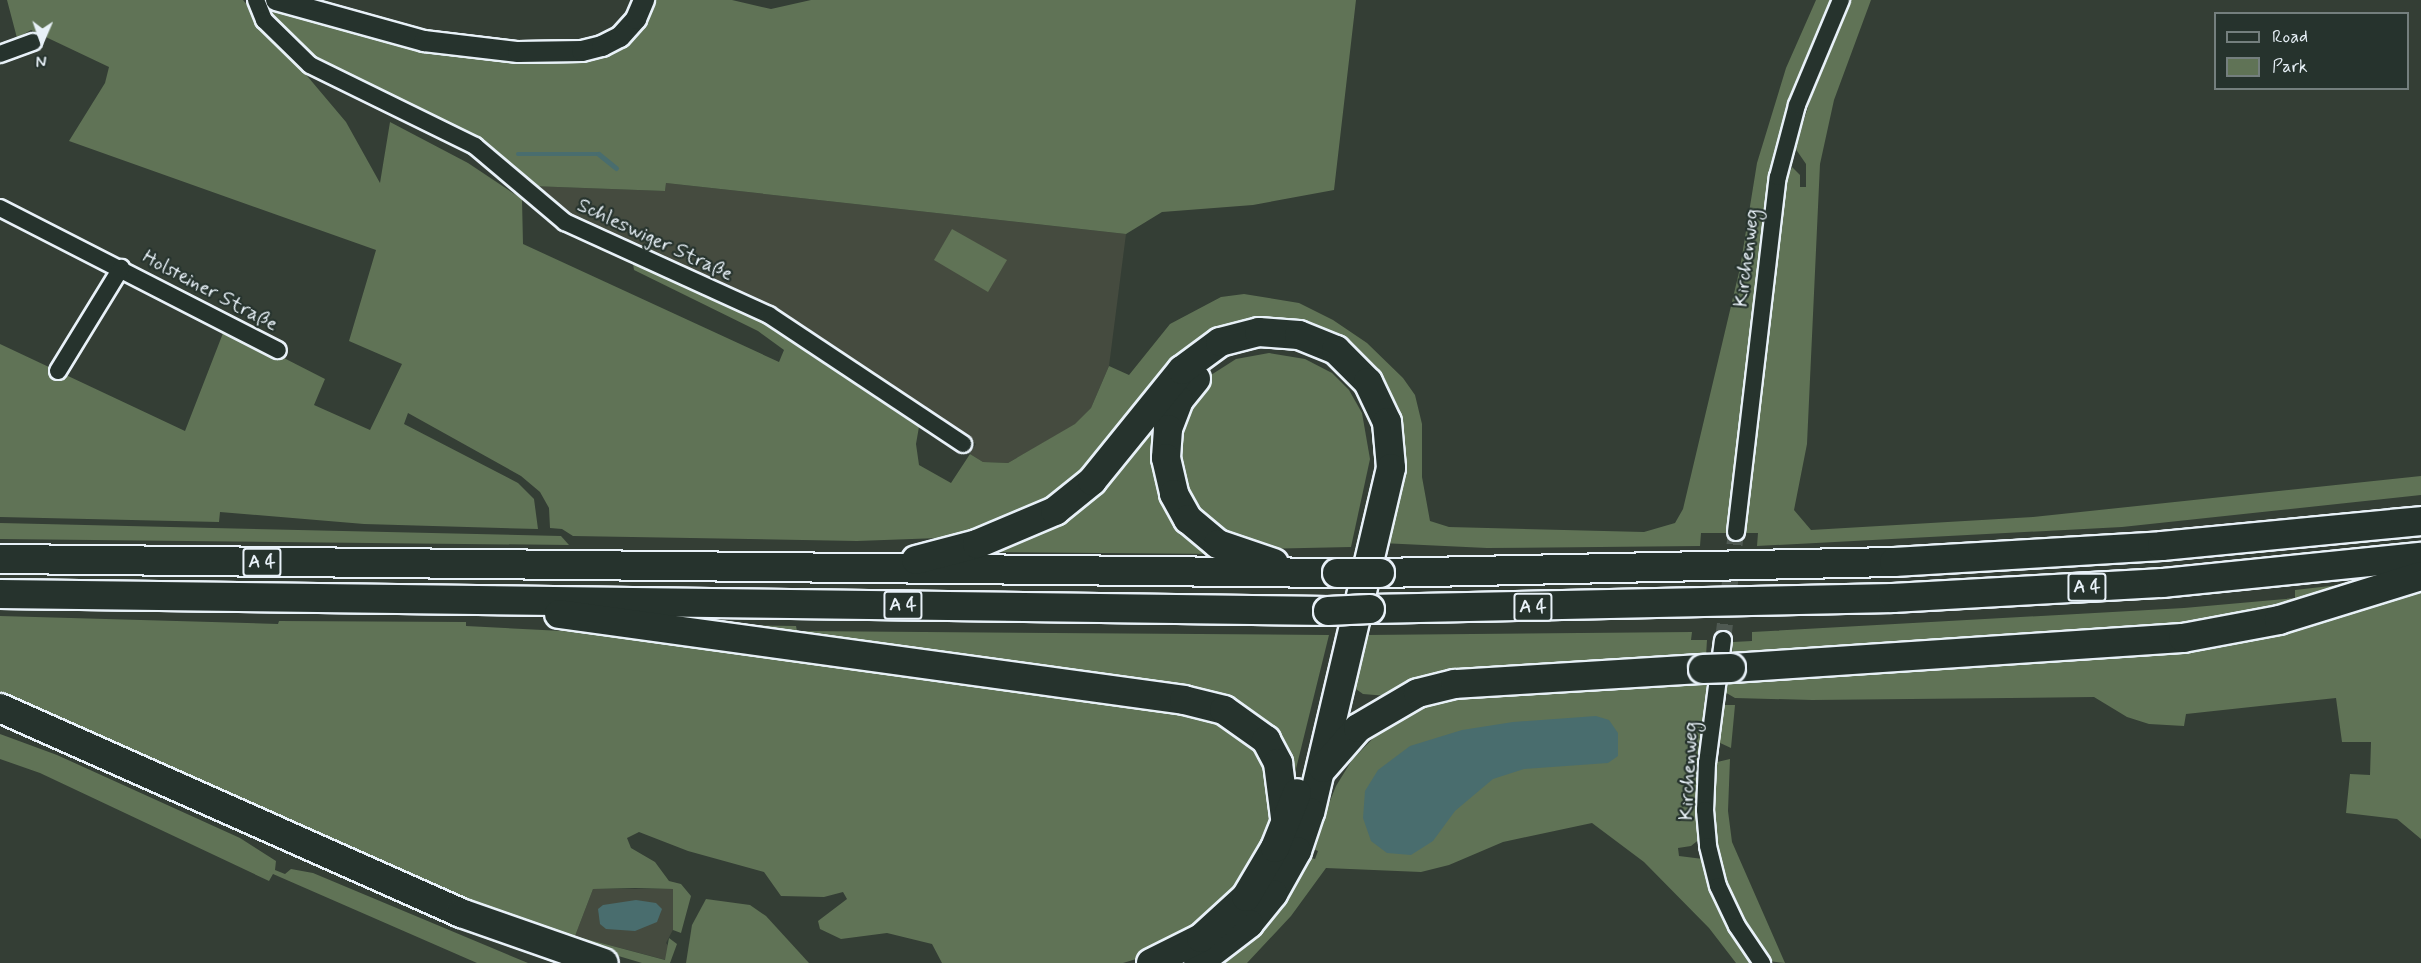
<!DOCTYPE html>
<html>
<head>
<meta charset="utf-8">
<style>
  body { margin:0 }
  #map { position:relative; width:2421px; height:963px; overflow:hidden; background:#343e35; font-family:Mynerve,sans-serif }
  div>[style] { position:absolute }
  .built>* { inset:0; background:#454b3f }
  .green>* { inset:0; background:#607356 }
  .water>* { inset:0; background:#496d6e }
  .stream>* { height:4.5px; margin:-2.25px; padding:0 2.25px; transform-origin:2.25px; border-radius:2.25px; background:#496d6e }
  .minor-tunnel>* { height:16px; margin-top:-8px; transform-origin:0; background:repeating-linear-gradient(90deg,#4f5952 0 16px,transparent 0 24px) }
  .roads { filter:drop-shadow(2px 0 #e8f1f8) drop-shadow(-2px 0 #e8f1f8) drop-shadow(0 2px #e8f1f8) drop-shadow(0 -2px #e8f1f8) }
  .minor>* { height:16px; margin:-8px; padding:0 8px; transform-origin:8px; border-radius:8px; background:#26332d }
  .tertiary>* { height:20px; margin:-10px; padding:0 10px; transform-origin:10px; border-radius:10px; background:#26332d }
  .motorway>* { height:28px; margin:-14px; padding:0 14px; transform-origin:14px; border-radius:14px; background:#26332d }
  .bridges { filter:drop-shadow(2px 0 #e8f1f8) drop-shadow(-2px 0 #e8f1f8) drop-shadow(0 2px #e8f1f8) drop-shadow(0 -2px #e8f1f8) }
  .motorway-bridge>* { height:28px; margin:-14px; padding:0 14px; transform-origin:14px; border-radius:14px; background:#26332d }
  span { translate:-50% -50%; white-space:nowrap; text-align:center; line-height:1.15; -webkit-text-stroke:4.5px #26332d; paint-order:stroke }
  .shield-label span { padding:2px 4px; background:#26332d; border:2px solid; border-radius:4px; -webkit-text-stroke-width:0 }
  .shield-label { font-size:18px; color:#e8f1f8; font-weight:700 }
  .street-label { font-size:20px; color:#e8f1f8 }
  .legend { position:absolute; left:2214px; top:12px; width:195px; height:78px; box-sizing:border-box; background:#26332d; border:2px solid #747f7e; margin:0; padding:8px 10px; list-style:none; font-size:18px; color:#e8f1f8 }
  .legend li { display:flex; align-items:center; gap:12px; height:30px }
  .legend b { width:30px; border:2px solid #747f7e }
  .north { position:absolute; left:12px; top:12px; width:60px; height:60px; -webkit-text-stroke:4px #26332d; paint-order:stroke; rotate:182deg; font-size:16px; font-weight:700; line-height:24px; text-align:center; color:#e8f1f8 }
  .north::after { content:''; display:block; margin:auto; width:21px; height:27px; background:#e8f1f8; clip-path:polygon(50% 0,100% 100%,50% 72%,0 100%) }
</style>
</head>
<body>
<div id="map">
  <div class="built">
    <i style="clip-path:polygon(666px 183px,1126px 234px,1109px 366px,1091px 408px,1076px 424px,1008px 463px,983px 462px,970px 454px,976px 444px,773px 307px,568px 218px,531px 186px,665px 191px)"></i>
    <i style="clip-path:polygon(593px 889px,673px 889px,676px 924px,666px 943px,670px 948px,666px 960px,575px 936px)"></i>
  </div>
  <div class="green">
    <i style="clip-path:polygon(7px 0,243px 0,346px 122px,380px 183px,390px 122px,468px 163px,522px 199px,523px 244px,779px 362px,784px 350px,758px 331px,634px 270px,632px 258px,762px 317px,920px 421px,916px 444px,919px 465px,951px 483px,970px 454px,983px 462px,1008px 463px,1075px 424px,1091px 408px,1109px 366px,1129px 375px,1170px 324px,1221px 297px,1244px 294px,1299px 303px,1333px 320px,1367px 343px,1403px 378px,1415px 395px,1422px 424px,1422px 477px,1430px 521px,1449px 527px,1644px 532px,1675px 523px,1683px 509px,1740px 268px,1757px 163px,1786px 68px,1816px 0,1833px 0,1793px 98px,1728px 533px,1701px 533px,1700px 546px,1487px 548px,1381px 543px,1376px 380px,1241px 320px,1201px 338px,1173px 360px,1085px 471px,1052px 496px,1024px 512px,965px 533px,939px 538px,857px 541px,573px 536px,562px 529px,550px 528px,549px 508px,540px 492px,521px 476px,408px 413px,404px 424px,518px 483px,534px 499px,538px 529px,364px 524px,220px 512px,219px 522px,0 517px,0 344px,185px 431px,225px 328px,325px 379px,314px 405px,370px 430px,402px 364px,349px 341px,376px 250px,69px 141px,105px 83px,109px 67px,31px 30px,17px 38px)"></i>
    <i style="clip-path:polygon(655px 0,732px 0,771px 9px,811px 0,1356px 0,1334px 190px,1253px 205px,1162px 212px,1126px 234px,666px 183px,665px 191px,531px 186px,475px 136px,314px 57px,270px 17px,275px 8px,424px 50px,486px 60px,555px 62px,597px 58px,631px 42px)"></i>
    <i style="clip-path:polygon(1848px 0,1871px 0,1834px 100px,1820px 164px,1807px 444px,1794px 510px,1811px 530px,2033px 517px,2421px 476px,2421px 495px,2122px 527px,1757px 546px,1758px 533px,1743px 533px,1786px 182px,1792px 167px,1800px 175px,1800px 187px,1806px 187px,1806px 164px,1795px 148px,1824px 57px)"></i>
    <i style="clip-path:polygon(952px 229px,1007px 260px,988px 292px,934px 260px)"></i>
    <i style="clip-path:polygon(1269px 353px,1305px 359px,1332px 373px,1349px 390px,1362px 413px,1370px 459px,1351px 547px,1253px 549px,1194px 516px,1172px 445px,1200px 382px,1236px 359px)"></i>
    <i style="clip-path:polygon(1173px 394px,1161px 444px,1224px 554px,980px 552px,1014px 538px)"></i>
    <i style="clip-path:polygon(0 523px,561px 536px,569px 545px,0 539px)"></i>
    <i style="clip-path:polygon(2421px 584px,2421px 839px,2397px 819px,2346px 813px,2350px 774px,2370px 775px,2371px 742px,2342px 742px,2336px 698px,2186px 714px,2184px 726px,2149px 724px,2127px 717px,2094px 697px,1812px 700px,1735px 698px,1723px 691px,1726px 680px,1991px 662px)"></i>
    <i style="clip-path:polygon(2339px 585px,2340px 588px,2257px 613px,2196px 624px,1732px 655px,1733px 642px,1752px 641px,1752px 632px,2184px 608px,2295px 598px,2295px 590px)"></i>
    <i style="clip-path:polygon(0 616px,278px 624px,279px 621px,466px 622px,466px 626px,602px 633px,1200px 709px,1243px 726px,1279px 788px,1266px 848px,1215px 918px,1143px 957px,1123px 963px,942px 963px,932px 944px,887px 933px,841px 939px,820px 929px,818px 921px,847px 899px,843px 892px,824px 897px,781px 896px,764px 872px,688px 851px,639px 832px,627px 838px,631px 848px,655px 862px,669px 881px,681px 884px,691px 896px,681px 933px,673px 930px,673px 889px,635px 888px,593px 889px,575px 936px,665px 960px,669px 938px,677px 944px,670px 963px,642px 963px,541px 933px,0 699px)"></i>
    <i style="clip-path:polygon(684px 624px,796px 626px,797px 631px,1329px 635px,1293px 781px,1260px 725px)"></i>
    <i style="clip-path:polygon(1692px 632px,1691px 640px,1707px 640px,1706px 656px,1387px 696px,1363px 694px,1353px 687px,1365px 635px)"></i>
    <i style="clip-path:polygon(1709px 681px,1701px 764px,1701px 838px,1691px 846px,1678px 848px,1679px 856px,1703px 859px,1756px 963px,1736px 963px,1709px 928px,1644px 862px,1592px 823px,1503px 842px,1449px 865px,1421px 872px,1326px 868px,1291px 916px,1247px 963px,1221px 963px,1259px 932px,1308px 857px,1315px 859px,1318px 851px,1311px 848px,1336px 786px,1352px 760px,1384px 727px,1426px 705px,1455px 697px)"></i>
    <i style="clip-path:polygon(1725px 705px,1735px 705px,1731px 748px,1718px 742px,1721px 709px)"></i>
    <i style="clip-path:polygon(0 734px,57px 755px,240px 838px,276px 861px,275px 870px,285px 874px,291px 869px,313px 873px,528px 963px,477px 963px,273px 874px,269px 881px,40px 773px,0 759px)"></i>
    <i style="clip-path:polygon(1730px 759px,1728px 811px,1732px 842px,1785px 963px,1769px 961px,1744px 926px,1725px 880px,1712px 813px,1713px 763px)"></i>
    <i style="clip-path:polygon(706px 899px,750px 905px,766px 916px,809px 963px,686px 963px,692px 925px)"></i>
  </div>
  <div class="water">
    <i style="clip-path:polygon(1596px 716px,1609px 720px,1618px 733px,1618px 756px,1608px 763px,1524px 769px,1493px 779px,1455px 811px,1433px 841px,1411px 855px,1387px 853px,1371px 841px,1363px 818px,1365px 791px,1378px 770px,1410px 746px,1462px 730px,1513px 722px)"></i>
    <i style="clip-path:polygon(636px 900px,656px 903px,662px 909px,657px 922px,635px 931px,606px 929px,600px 924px,598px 909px,603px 905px)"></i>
  </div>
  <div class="stream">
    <i style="left:518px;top:154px;width:81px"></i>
    <i style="left:599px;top:154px;width:22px;rotate:39deg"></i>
  </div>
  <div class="minor-tunnel">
    <i style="left:1723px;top:640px;width:109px;rotate:-83.1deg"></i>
  </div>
  <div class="roads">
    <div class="minor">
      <i style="left:256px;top:0;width:22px;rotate:68deg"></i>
      <i style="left:264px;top:20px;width:64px;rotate:44.4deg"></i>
      <i style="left:310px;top:65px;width:184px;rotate:26.1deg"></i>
      <i style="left:475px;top:146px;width:118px;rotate:40.2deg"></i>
      <i style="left:565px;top:222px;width:224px;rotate:24.5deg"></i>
      <i style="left:769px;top:315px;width:233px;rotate:33.6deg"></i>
      <i style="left:0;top:54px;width:35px;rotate:-20deg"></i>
      <i style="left:0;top:208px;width:312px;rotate:27.1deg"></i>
      <i style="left:58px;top:371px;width:121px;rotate:-58.5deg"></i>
      <i style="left:1736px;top:532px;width:357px;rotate:-83.3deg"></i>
      <i style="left:1778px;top:177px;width:74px;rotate:-75.2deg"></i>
      <i style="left:1797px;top:105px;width:114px;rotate:-67.3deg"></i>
      <i style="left:1723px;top:640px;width:124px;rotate:97.4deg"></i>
      <i style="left:1707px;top:763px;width:47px;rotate:92.4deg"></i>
      <i style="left:1705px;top:810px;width:36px;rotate:85deg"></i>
      <i style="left:1708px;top:846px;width:41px;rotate:76deg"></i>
      <i style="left:1718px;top:886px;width:44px;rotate:64.6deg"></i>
      <i style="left:1737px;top:926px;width:45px;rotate:56deg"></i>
    </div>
    <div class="tertiary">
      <i style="left:276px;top:0;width:154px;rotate:15.5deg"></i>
      <i style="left:424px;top:41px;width:95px;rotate:6.7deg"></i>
      <i style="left:518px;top:52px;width:64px;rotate:-0.9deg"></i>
      <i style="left:582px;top:51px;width:21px;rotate:-14deg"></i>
      <i style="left:602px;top:46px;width:20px;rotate:-27deg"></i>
      <i style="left:620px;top:37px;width:24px;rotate:-48deg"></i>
      <i style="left:636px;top:19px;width:21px;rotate:-67deg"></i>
    </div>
    <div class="motorway">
      <i style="left:1196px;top:379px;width:27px;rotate:129deg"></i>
      <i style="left:1179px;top:400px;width:31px;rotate:111deg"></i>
      <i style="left:1168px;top:429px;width:29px;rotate:94deg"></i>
      <i style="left:1166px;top:458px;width:37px;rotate:77deg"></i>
      <i style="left:1174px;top:494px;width:29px;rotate:61deg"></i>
      <i style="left:1188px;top:519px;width:39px;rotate:40deg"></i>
      <i style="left:1218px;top:544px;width:59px;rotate:18.7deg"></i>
      <i style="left:0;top:559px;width:1337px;rotate:0.6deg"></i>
      <i style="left:916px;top:560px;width:63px;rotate:-14.7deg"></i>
      <i style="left:977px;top:544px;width:85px;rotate:-22.9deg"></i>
      <i style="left:1055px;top:511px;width:48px;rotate:-39deg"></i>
      <i style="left:1092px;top:481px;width:143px;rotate:-51deg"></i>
      <i style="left:1182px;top:370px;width:47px;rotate:-36.4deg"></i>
      <i style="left:1220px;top:342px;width:40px;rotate:-14.4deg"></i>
      <i style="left:1259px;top:332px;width:40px;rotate:4.3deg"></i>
      <i style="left:1299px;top:335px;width:40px;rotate:22deg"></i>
      <i style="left:1336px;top:350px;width:45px;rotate:45deg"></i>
      <i style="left:1368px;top:382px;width:44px;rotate:64.6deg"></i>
      <i style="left:1387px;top:422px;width:46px;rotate:85deg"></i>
      <i style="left:1391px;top:468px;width:353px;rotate:103.2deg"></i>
      <i style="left:1310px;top:812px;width:41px;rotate:108.4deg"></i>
      <i style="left:1297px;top:851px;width:49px;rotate:119.2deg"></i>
      <i style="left:1273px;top:894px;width:38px;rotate:129deg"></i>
      <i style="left:1249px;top:924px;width:64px;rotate:142.6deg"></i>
      <i style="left:1380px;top:573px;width:514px;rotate:-1.23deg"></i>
      <i style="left:1894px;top:562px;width:268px;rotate:-3.4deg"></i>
      <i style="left:2162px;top:546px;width:260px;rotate:-5.5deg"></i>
      <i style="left:0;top:594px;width:1328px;rotate:0.73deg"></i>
      <i style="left:1370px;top:609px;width:523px;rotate:-1.2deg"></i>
      <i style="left:1893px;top:598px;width:270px;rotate:-3.2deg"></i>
      <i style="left:2163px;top:583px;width:259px;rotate:-5.8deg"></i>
      <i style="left:559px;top:614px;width:631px;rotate:7.83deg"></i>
      <i style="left:1184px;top:700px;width:41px;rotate:14deg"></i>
      <i style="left:1224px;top:710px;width:52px;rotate:35.5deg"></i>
      <i style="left:1266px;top:740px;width:26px;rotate:62deg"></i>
      <i style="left:1278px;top:763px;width:55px;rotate:82.7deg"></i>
      <i style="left:1731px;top:668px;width:453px;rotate:-3.8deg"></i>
      <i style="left:2183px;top:638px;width:98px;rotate:-10.6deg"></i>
      <i style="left:2279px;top:620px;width:149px;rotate:-17.2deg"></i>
      <i style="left:0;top:708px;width:505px;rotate:23.97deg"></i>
      <i style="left:461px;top:913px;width:151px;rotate:19.3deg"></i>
      <i style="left:1323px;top:768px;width:53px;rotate:-48.8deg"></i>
      <i style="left:1358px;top:728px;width:69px;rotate:-30.3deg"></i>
      <i style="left:1418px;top:693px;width:38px;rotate:-14deg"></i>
      <i style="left:1455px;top:684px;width:248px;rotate:-3.5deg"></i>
      <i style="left:1151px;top:963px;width:56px;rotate:-26.6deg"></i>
      <i style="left:1201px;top:938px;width:61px;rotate:-42.3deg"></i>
      <i style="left:1246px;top:897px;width:57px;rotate:-59.4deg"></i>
      <i style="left:1275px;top:848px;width:59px;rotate:-68.2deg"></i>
    </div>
  </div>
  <div class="bridges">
    <div class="motorway-bridge">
      <i style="left:1337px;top:573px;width:43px"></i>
      <i style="left:1328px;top:611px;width:42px;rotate:-2.7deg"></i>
      <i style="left:1703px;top:669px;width:28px;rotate:-2deg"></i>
    </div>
  </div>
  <div class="shield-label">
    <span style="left:262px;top:562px">A 4</span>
    <span style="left:2087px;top:587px">A 4</span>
    <span style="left:903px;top:605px">A 4</span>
    <span style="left:1533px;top:607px">A 4</span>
  </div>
  <div class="street-label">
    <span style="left:655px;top:240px;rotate:25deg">Schleswiger Straße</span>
    <span style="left:1747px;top:258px;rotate:-83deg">Kirchenweg</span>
    <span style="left:210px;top:291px;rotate:28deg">Holsteiner Straße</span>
    <span style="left:1689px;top:771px;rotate:-87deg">Kirchenweg</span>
  </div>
  <ul class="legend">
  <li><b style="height:8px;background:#26332d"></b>Road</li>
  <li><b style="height:16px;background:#607356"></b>Park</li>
  </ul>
  <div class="north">N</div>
</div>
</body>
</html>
